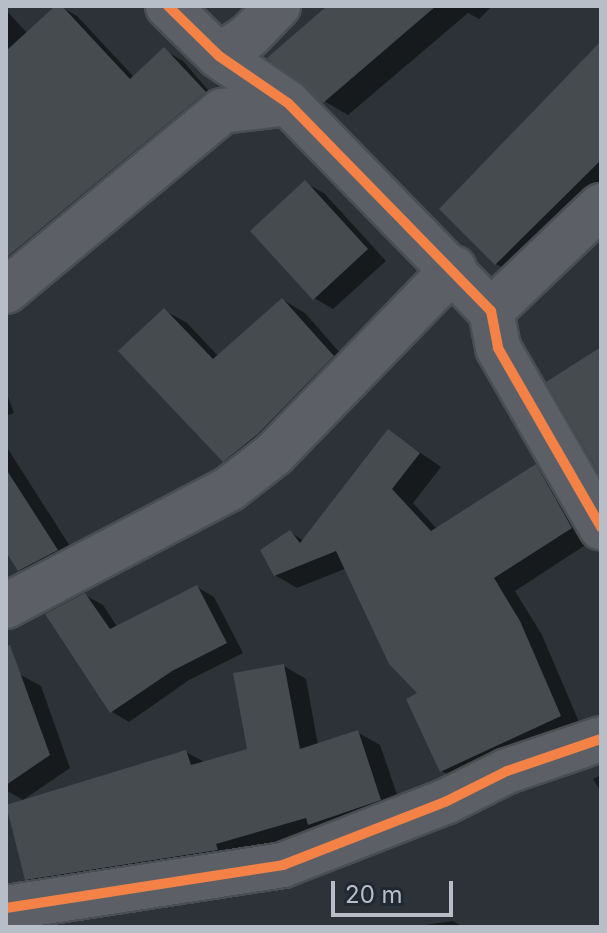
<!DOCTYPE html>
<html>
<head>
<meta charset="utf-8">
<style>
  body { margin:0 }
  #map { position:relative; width:607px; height:933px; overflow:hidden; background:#2c3237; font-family:Inter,sans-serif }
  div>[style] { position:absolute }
  .shadow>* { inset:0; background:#0007 }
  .building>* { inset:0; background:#464b50 }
  .roads { filter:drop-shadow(2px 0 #4a4e52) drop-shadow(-2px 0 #4a4e52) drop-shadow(0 2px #4a4e52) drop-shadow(0 -2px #4a4e52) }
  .minor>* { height:44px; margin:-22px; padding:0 22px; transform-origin:22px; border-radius:22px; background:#5c6066 }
  .cycleway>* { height:10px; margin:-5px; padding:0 5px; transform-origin:5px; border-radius:5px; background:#f48246 }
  span { translate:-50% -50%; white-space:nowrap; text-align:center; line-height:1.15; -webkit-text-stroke:6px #202832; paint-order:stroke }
  .frame { position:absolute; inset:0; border:8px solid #b7bec8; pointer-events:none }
  .scale { position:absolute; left:331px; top:881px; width:122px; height:36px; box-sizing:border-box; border:4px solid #b7bec8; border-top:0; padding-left:10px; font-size:24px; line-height:28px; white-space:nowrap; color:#b7bec8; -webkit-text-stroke:6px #202832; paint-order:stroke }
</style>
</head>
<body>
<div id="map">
  <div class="shadow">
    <i style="clip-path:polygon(60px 6px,77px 16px,134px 77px,164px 50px,183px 61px,221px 105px,6px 268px,6px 10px,28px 34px)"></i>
    <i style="clip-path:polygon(330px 6px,492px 6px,479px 19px,468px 13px,348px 115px,324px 101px)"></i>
    <i style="clip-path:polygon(601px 46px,601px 193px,518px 276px,496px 264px,441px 209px)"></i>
    <i style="clip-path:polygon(305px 183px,324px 193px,386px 261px,333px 309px,314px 298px)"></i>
    <i style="clip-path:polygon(283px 300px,305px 313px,355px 370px,246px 474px,224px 461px,164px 310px,187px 323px,219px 357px)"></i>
    <i style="clip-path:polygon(6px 392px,14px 413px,6px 416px)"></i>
    <i style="clip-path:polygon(389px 431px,441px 467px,413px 503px,437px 529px,536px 466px,558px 479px,593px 540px,515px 591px,542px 635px,582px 729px,464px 784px,442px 771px,421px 694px,347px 568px,297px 588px,275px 575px,290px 532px,304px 541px)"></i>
    <i style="clip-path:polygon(6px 446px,82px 565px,44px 584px,20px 570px,6px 549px)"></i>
    <i style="clip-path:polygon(197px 587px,214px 597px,243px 653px,189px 680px,129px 722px,112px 712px,48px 615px,85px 595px,103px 605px,118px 628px)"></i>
    <i style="clip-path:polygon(284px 666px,306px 679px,318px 745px,357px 732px,380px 745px,403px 812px,237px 857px,48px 891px,26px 878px,186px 752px,206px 763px,249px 751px)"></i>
    <i style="clip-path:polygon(19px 674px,41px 686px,70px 768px,23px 800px,6px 790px,6px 678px)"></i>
    <i style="clip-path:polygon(601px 775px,601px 792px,593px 779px)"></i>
    <i style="clip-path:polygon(453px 921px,463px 927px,412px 927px)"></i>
  </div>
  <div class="building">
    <i style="clip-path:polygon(55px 6px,62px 6px,130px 79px,164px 47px,206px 92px,6px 258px,6px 51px)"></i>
    <i style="clip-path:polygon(327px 6px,436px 6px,323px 103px,267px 58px)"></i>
    <i style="clip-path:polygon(601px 41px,601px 160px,495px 265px,439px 209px)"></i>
    <i style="clip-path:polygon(305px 180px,368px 249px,313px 300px,250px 231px)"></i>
    <i style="clip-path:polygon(282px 298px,334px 356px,258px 434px,223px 462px,118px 351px,164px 308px,213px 359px)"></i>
    <i style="clip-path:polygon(601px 347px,601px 477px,546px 382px)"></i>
    <i style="clip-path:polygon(388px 429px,420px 453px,392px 489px,431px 531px,536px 464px,572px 528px,494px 578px,520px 621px,561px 716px,440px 772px,406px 699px,417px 693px,389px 664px,336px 551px,274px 576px,260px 550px,290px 530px,300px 543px)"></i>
    <i style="clip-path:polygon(6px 469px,58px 550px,18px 571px,6px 552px)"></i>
    <i style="clip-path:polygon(197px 585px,227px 643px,172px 671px,110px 713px,45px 614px,85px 593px,110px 629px)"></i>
    <i style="clip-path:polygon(10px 645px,50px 755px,6px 785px,6px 646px)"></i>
    <i style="clip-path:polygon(284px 664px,300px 749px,358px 730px,381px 800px,308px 825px,306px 818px,216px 844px,218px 850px,25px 880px,6px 805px,186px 750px,191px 765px,247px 749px,233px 673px)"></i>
  </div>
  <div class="roads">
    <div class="minor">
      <i style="left:168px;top:6px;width:71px;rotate:44.4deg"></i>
      <i style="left:219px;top:56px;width:83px;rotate:34.3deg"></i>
      <i style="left:288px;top:103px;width:291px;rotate:45.7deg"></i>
      <i style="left:491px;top:311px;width:38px;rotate:79deg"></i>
      <i style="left:498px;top:348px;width:207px;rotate:60.1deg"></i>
      <i style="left:219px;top:56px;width:36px;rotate:-34deg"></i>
      <i style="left:249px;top:36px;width:42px;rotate:-46deg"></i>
      <i style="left:6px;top:291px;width:281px;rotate:-39.8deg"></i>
      <i style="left:222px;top:111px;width:66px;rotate:-6.9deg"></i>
      <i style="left:491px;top:311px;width:152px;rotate:-43.7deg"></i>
      <i style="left:6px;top:606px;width:252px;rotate:-27.7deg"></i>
      <i style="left:229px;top:489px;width:58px;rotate:-38deg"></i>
      <i style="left:275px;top:453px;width:257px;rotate:-45.9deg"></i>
      <i style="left:6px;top:908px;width:280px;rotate:-8.8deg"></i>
      <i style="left:283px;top:865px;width:174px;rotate:-21.3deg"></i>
      <i style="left:445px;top:802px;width:69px;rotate:-26.6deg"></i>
      <i style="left:507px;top:771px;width:99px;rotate:-18.8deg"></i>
    </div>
  </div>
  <div class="cycleway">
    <i style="left:168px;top:6px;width:71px;rotate:44.4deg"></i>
    <i style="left:219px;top:56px;width:83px;rotate:34.3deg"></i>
    <i style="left:288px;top:103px;width:291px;rotate:45.7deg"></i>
    <i style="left:491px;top:311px;width:38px;rotate:79deg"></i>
    <i style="left:498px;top:348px;width:207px;rotate:60.1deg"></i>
    <i style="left:6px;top:908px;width:280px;rotate:-8.8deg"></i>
    <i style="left:283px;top:865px;width:174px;rotate:-21.3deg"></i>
    <i style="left:445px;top:802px;width:69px;rotate:-26.6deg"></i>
    <i style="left:507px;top:771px;width:99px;rotate:-18.8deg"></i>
  </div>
  <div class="frame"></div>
  <div class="scale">20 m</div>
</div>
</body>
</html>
